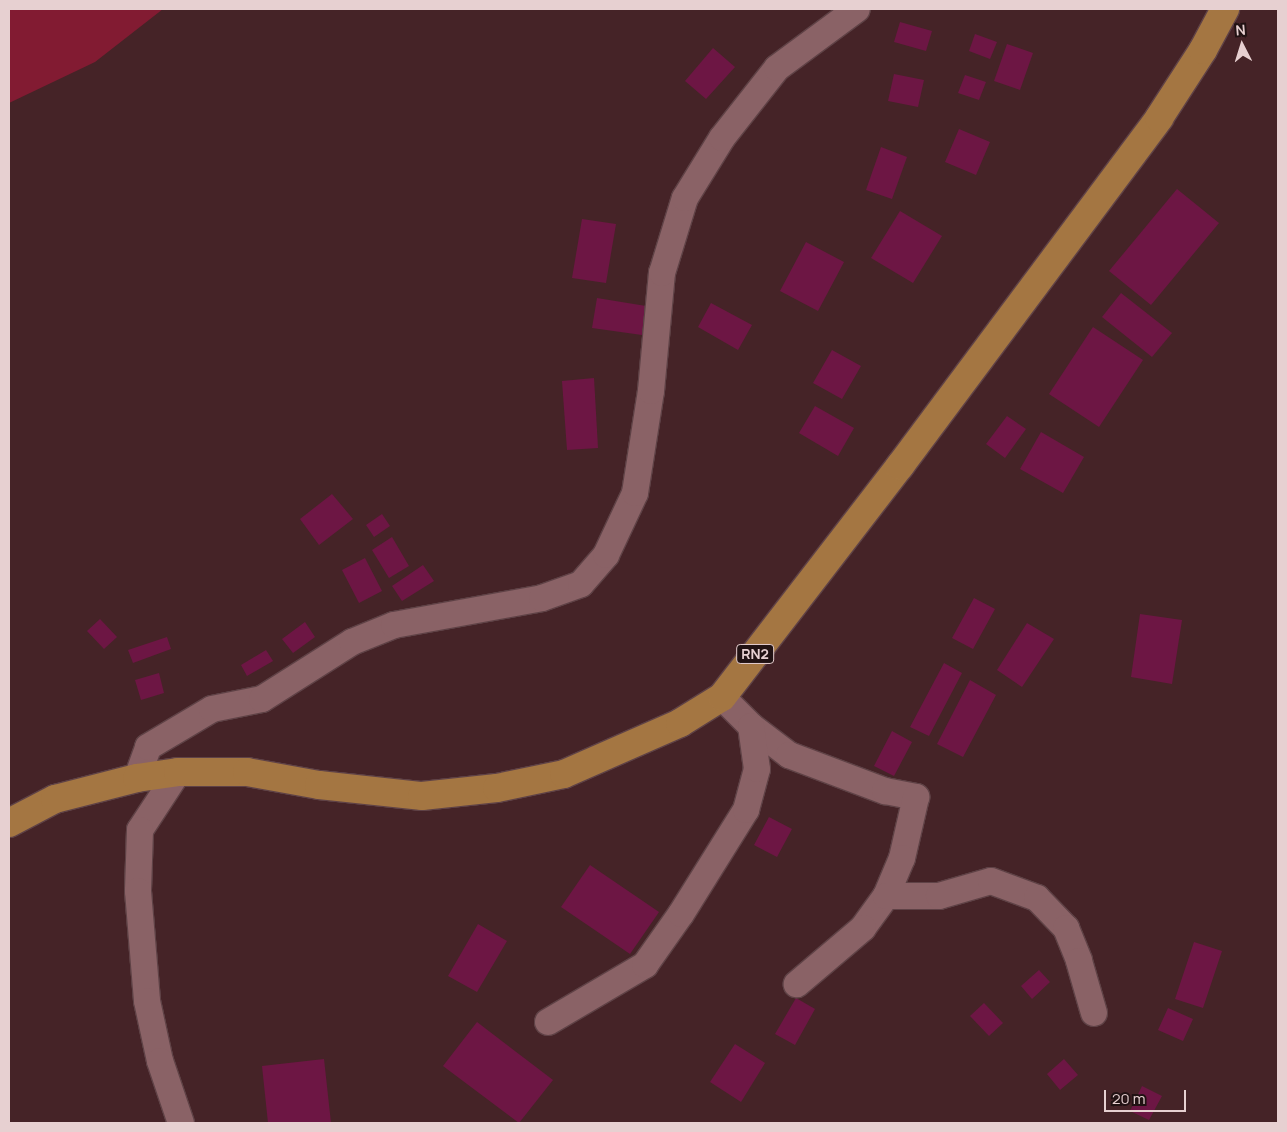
<!DOCTYPE html>
<html>
<head>
<meta charset="utf-8">
<style>
  body { margin:0 }
  #map { position:relative; width:1287px; height:1132px; overflow:hidden; background:#452327; font-family:Manrope,sans-serif }
  div>[style] { position:absolute }
  .green>* { inset:0; background:#821b32 }
  .building>* { inset:0; background:#6d1644 }
  .roads { filter:drop-shadow(1px 0 #5f4246) drop-shadow(-1px 0 #5f4246) drop-shadow(0 1px #5f4246) drop-shadow(0 -1px #5f4246) }
  .minor>* { height:26px; margin:-13px; padding:0 13px; transform-origin:13px; border-radius:13px; background:#8a6266 }
  .trunk>* { height:28px; margin:-14px; padding:0 14px; transform-origin:14px; border-radius:14px; background:#a47642 }
  span { translate:-50% -50%; white-space:nowrap; text-align:center; line-height:1.15; -webkit-text-stroke:4px #211213; paint-order:stroke }
  .shield-label span { padding:1px 4px; background:#211213; border:1px solid; border-radius:4px; -webkit-text-stroke-width:0 }
  .shield-label { font-size:14px; color:#e7d0d1; font-weight:700 }
  .frame { position:absolute; inset:0; border:10px solid #e7d0d1; pointer-events:none }
  .north { position:absolute; left:1217px; top:20px; width:50px; height:50px; -webkit-text-stroke:4px #211213; paint-order:stroke; rotate:355deg; font-size:14px; font-weight:700; line-height:20px; text-align:center; color:#e7d0d1 }
  .north::after { content:''; display:block; margin:auto; width:18px; height:22px; background:#e7d0d1; clip-path:polygon(50% 0,100% 100%,50% 72%,0 100%) }
  .scale { position:absolute; left:1104px; top:1090px; width:82px; height:22px; box-sizing:border-box; border:2px solid #e7d0d1; border-top:0; padding-left:6px; font-size:15px; line-height:18px; white-space:nowrap; color:#e7d0d1; -webkit-text-stroke:4px #211213; paint-order:stroke }
</style>
</head>
<body>
<div id="map">
  <div class="green">
    <i style="clip-path:polygon(9px 9px,163px 9px,95px 62px,9px 103px)"></i>
  </div>
  <div class="building">
    <i style="clip-path:polygon(900px 22px,932px 31px,926px 51px,894px 42px)"></i>
    <i style="clip-path:polygon(975px 34px,997px 42px,990px 59px,969px 51px)"></i>
    <i style="clip-path:polygon(1007px 44px,1033px 53px,1020px 90px,994px 81px)"></i>
    <i style="clip-path:polygon(713px 48px,735px 67px,706px 99px,685px 81px)"></i>
    <i style="clip-path:polygon(894px 74px,924px 80px,918px 107px,888px 101px)"></i>
    <i style="clip-path:polygon(965px 75px,986px 82px,979px 100px,958px 93px)"></i>
    <i style="clip-path:polygon(959px 129px,990px 142px,976px 175px,945px 162px)"></i>
    <i style="clip-path:polygon(881px 147px,907px 157px,892px 199px,866px 190px)"></i>
    <i style="clip-path:polygon(1177px 189px,1219px 223px,1151px 305px,1109px 271px)"></i>
    <i style="clip-path:polygon(900px 211px,942px 236px,913px 283px,871px 258px)"></i>
    <i style="clip-path:polygon(582px 219px,616px 224px,606px 283px,572px 278px)"></i>
    <i style="clip-path:polygon(806px 242px,844px 262px,818px 311px,780px 291px)"></i>
    <i style="clip-path:polygon(1121px 293px,1172px 333px,1152px 357px,1102px 317px)"></i>
    <i style="clip-path:polygon(597px 298px,646px 306px,642px 335px,592px 328px)"></i>
    <i style="clip-path:polygon(711px 303px,752px 325px,738px 350px,698px 327px)"></i>
    <i style="clip-path:polygon(1093px 327px,1143px 360px,1099px 427px,1049px 394px)"></i>
    <i style="clip-path:polygon(832px 350px,861px 366px,842px 399px,813px 383px)"></i>
    <i style="clip-path:polygon(594px 378px,598px 448px,567px 450px,562px 381px)"></i>
    <i style="clip-path:polygon(815px 406px,854px 428px,838px 456px,799px 433px)"></i>
    <i style="clip-path:polygon(1007px 416px,1026px 429px,1005px 458px,986px 444px)"></i>
    <i style="clip-path:polygon(1041px 432px,1084px 457px,1063px 493px,1020px 469px)"></i>
    <i style="clip-path:polygon(332px 494px,353px 519px,319px 545px,300px 519px)"></i>
    <i style="clip-path:polygon(382px 514px,390px 526px,374px 537px,366px 525px)"></i>
    <i style="clip-path:polygon(392px 537px,409px 566px,389px 578px,372px 550px)"></i>
    <i style="clip-path:polygon(365px 558px,382px 591px,359px 603px,342px 570px)"></i>
    <i style="clip-path:polygon(423px 565px,434px 581px,402px 601px,392px 586px)"></i>
    <i style="clip-path:polygon(974px 598px,995px 609px,973px 649px,952px 638px)"></i>
    <i style="clip-path:polygon(1140px 614px,1182px 620px,1172px 684px,1131px 677px)"></i>
    <i style="clip-path:polygon(100px 619px,117px 637px,104px 649px,87px 631px)"></i>
    <i style="clip-path:polygon(305px 622px,315px 637px,293px 653px,282px 639px)"></i>
    <i style="clip-path:polygon(1027px 623px,1054px 639px,1022px 687px,997px 670px)"></i>
    <i style="clip-path:polygon(167px 637px,171px 649px,133px 663px,128px 650px)"></i>
    <i style="clip-path:polygon(266px 650px,273px 661px,247px 676px,241px 665px)"></i>
    <i style="clip-path:polygon(944px 663px,962px 673px,929px 736px,910px 727px)"></i>
    <i style="clip-path:polygon(159px 673px,164px 693px,141px 700px,135px 680px)"></i>
    <i style="clip-path:polygon(970px 680px,996px 695px,963px 757px,937px 744px)"></i>
    <i style="clip-path:polygon(892px 731px,912px 742px,894px 776px,874px 766px)"></i>
    <i style="clip-path:polygon(769px 817px,792px 829px,777px 857px,754px 845px)"></i>
    <i style="clip-path:polygon(590px 865px,659px 912px,630px 954px,561px 907px)"></i>
    <i style="clip-path:polygon(478px 924px,507px 941px,477px 992px,448px 976px)"></i>
    <i style="clip-path:polygon(1194px 942px,1222px 951px,1203px 1008px,1175px 999px)"></i>
    <i style="clip-path:polygon(1039px 970px,1050px 982px,1032px 999px,1021px 986px)"></i>
    <i style="clip-path:polygon(796px 998px,815px 1009px,795px 1045px,775px 1034px)"></i>
    <i style="clip-path:polygon(984px 1003px,1003px 1023px,989px 1036px,970px 1016px)"></i>
    <i style="clip-path:polygon(1168px 1008px,1193px 1019px,1183px 1041px,1158px 1030px)"></i>
    <i style="clip-path:polygon(477px 1022px,553px 1080px,519px 1123px,443px 1066px)"></i>
    <i style="clip-path:polygon(735px 1044px,765px 1063px,741px 1102px,710px 1082px)"></i>
    <i style="clip-path:polygon(324px 1059px,331px 1123px,268px 1123px,262px 1066px)"></i>
    <i style="clip-path:polygon(1064px 1059px,1078px 1075px,1060px 1090px,1047px 1074px)"></i>
    <i style="clip-path:polygon(1142px 1086px,1162px 1096px,1149px 1120px,1130px 1111px)"></i>
  </div>
  <div class="roads">
    <div class="minor">
      <i style="left:722px;top:697px;width:41px;rotate:45deg"></i>
      <i style="left:751px;top:726px;width:48px;rotate:37.3deg"></i>
      <i style="left:789px;top:755px;width:103px;rotate:20.6deg"></i>
      <i style="left:885px;top:791px;width:32px;rotate:11deg"></i>
      <i style="left:916px;top:797px;width:63px;rotate:102.9deg"></i>
      <i style="left:902px;top:858px;width:41px;rotate:112.8deg"></i>
      <i style="left:886px;top:896px;width:39px;rotate:126deg"></i>
      <i style="left:863px;top:928px;width:87px;rotate:139.7deg"></i>
      <i style="left:178px;top:772px;width:69px;rotate:123.2deg"></i>
      <i style="left:140px;top:830px;width:61px;rotate:91.9deg"></i>
      <i style="left:138px;top:891px;width:110px;rotate:85.3deg"></i>
      <i style="left:147px;top:1001px;width:61px;rotate:77.8deg"></i>
      <i style="left:160px;top:1061px;width:65px;rotate:71.3deg"></i>
      <i style="left:137px;top:778px;width:33px;rotate:-70deg"></i>
      <i style="left:148px;top:747px;width:74px;rotate:-30.7deg"></i>
      <i style="left:212px;top:709px;width:51px;rotate:-11.3deg"></i>
      <i style="left:262px;top:699px;width:107px;rotate:-32.3deg"></i>
      <i style="left:352px;top:642px;width:45px;rotate:-22deg"></i>
      <i style="left:394px;top:625px;width:150px;rotate:-10.3deg"></i>
      <i style="left:542px;top:598px;width:41px;rotate:-19.7deg"></i>
      <i style="left:581px;top:584px;width:38px;rotate:-49deg"></i>
      <i style="left:606px;top:555px;width:68px;rotate:-64.9deg"></i>
      <i style="left:635px;top:493px;width:103px;rotate:-81.1deg"></i>
      <i style="left:651px;top:391px;width:119px;rotate:-84.7deg"></i>
      <i style="left:662px;top:273px;width:78px;rotate:-73deg"></i>
      <i style="left:685px;top:198px;width:70px;rotate:-58.3deg"></i>
      <i style="left:722px;top:138px;width:89px;rotate:-51.8deg"></i>
      <i style="left:777px;top:68px;width:99px;rotate:-36.4deg"></i>
      <i style="left:886px;top:896px;width:53px"></i>
      <i style="left:939px;top:896px;width:54px;rotate:-16.1deg"></i>
      <i style="left:991px;top:881px;width:49px;rotate:20.3deg"></i>
      <i style="left:1037px;top:898px;width:42px;rotate:46deg"></i>
      <i style="left:1066px;top:928px;width:35px;rotate:68deg"></i>
      <i style="left:1079px;top:961px;width:54px;rotate:73.9deg"></i>
      <i style="left:548px;top:1022px;width:113px;rotate:-30.4deg"></i>
      <i style="left:645px;top:965px;width:62px;rotate:-54.8deg"></i>
      <i style="left:681px;top:914px;width:123px;rotate:-58deg"></i>
      <i style="left:746px;top:810px;width:42px;rotate:-75deg"></i>
      <i style="left:757px;top:769px;width:43px;rotate:-97.9deg"></i>
    </div>
    <div class="trunk">
      <i style="left:9px;top:823px;width:52px;rotate:-27.6deg"></i>
      <i style="left:55px;top:799px;width:85px;rotate:-14.4deg"></i>
      <i style="left:137px;top:778px;width:41px;rotate:-8.3deg"></i>
      <i style="left:178px;top:772px;width:69px"></i>
      <i style="left:247px;top:772px;width:73px;rotate:10.2deg"></i>
      <i style="left:319px;top:785px;width:104px;rotate:6.1deg"></i>
      <i style="left:422px;top:796px;width:75px;rotate:-6.1deg"></i>
      <i style="left:497px;top:788px;width:68px;rotate:-11.8deg"></i>
      <i style="left:564px;top:774px;width:127px;rotate:-23.7deg"></i>
      <i style="left:680px;top:723px;width:49px;rotate:-31.8deg"></i>
      <i style="left:722px;top:697px;width:292px;rotate:-52.4deg"></i>
      <i style="left:900px;top:466px;width:434px;rotate:-53.3deg"></i>
      <i style="left:1159px;top:118px;width:81px;rotate:-57.1deg"></i>
      <i style="left:1203px;top:50px;width:47px;rotate:-61.8deg"></i>
    </div>
  </div>
  <div class="shield-label">
    <span style="left:755px;top:654px">RN2</span>
  </div>
  <div class="frame"></div>
  <div class="north">N</div>
  <div class="scale">20 m</div>
</div>
</body>
</html>
